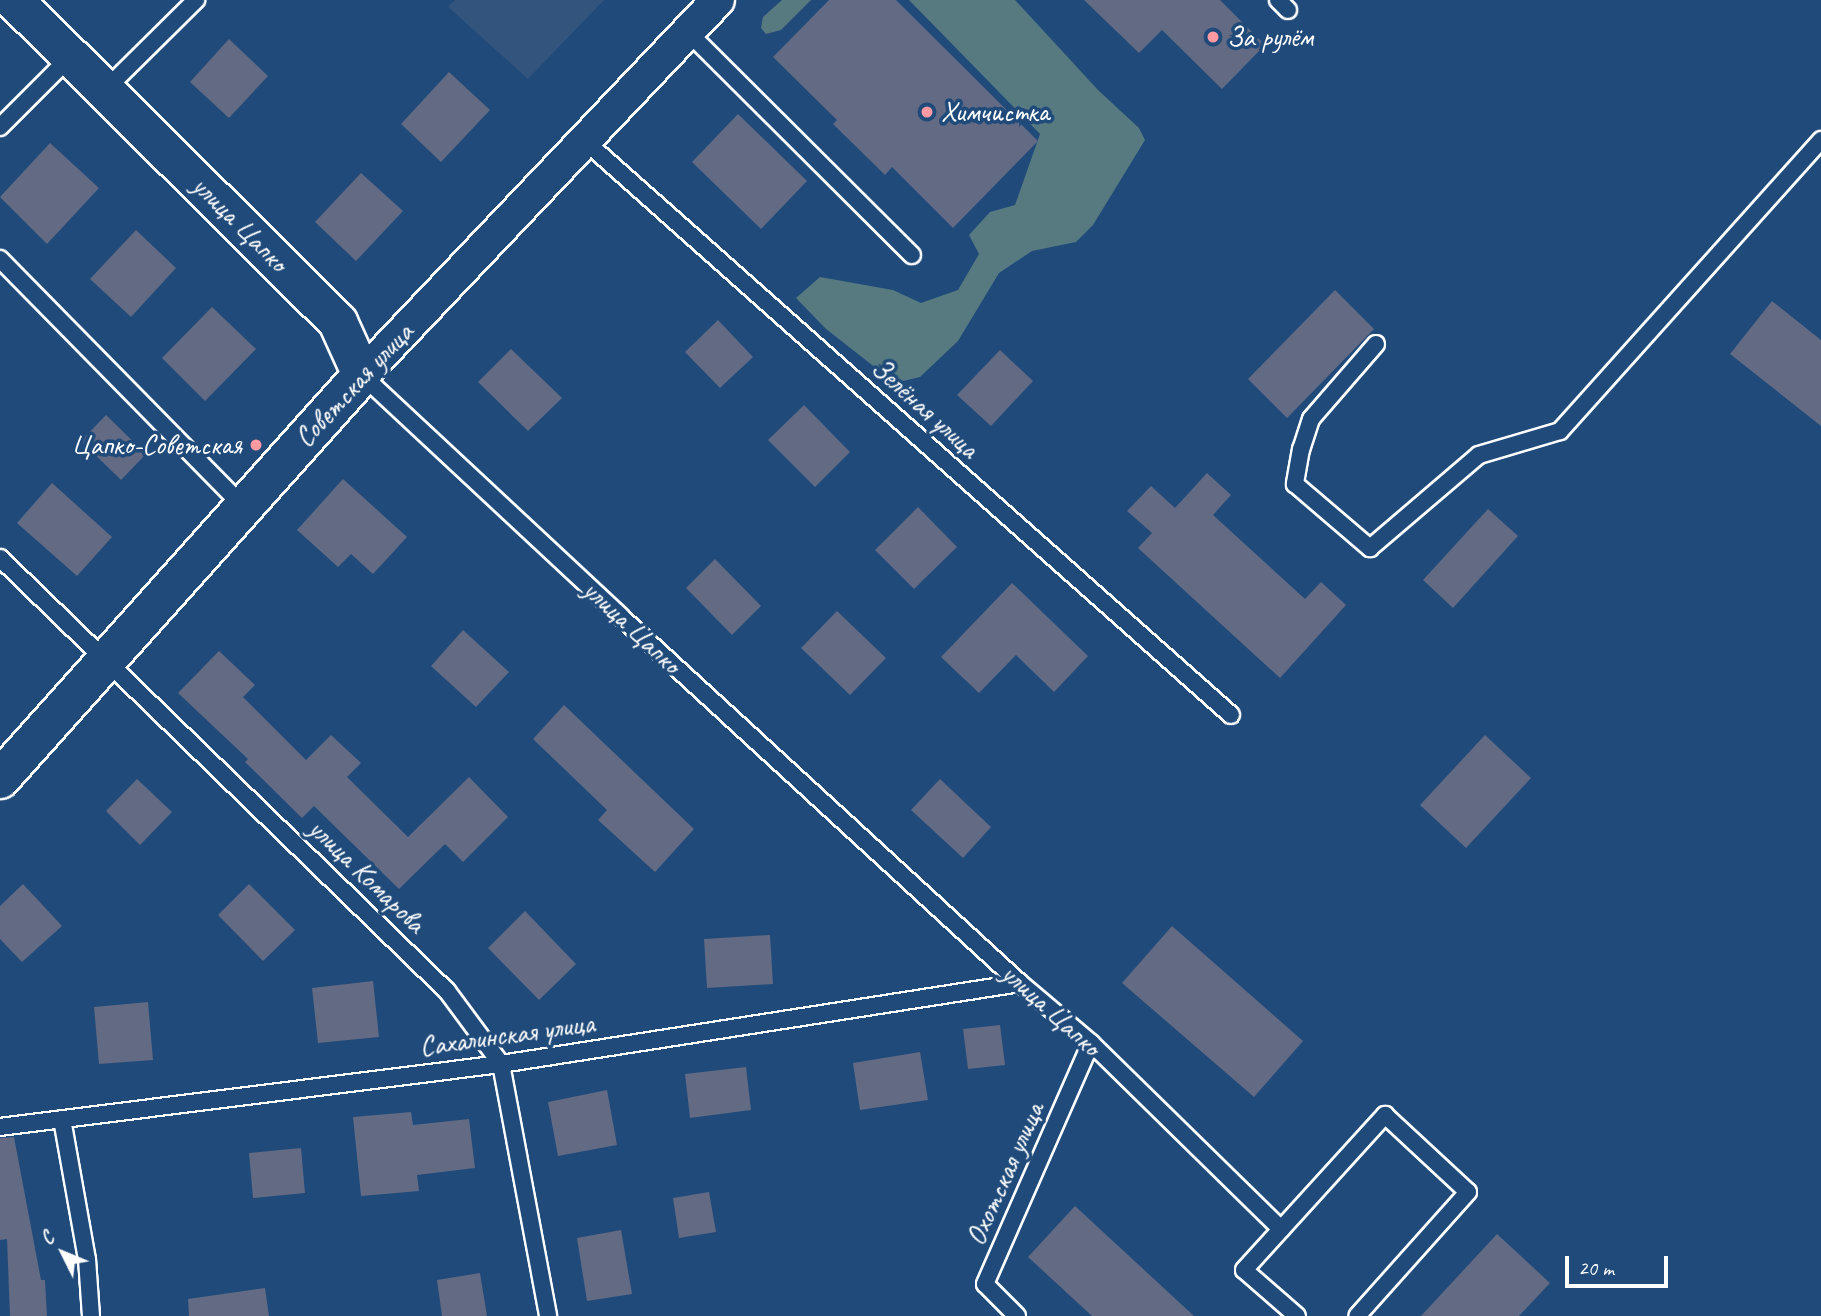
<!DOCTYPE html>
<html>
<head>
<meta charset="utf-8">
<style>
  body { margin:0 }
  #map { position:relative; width:1821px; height:1316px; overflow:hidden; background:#1f4a7a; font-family:Caveat,sans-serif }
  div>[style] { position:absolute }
  .built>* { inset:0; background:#33547d }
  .green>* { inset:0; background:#567a80 }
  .building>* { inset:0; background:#626a84 }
  .roads { filter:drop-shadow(2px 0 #fff) drop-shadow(-2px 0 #fff) drop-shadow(0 2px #fff) drop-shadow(0 -2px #fff) }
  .lane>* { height:16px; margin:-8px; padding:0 8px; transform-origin:8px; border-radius:8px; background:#1f4a7a }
  .street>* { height:32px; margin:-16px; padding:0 16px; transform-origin:16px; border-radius:16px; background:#1f4a7a }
  .secondary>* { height:38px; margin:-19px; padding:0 19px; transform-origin:19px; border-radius:19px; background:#1f4a7a }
  .dots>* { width:19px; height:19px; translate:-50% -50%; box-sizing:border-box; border:4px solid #1f4a7a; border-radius:50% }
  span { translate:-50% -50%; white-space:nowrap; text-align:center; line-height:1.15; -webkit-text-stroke:7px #1f4a7a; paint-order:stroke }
  .poi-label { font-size:28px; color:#fff }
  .left { translate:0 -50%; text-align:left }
  .right { translate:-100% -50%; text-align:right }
  .street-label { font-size:28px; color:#fff }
  .north { position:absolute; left:28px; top:1218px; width:70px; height:70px; -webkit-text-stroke:5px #1f4a7a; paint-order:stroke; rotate:313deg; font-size:19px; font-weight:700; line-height:28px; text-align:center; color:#fff }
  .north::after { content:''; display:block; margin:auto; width:24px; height:32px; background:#fff; clip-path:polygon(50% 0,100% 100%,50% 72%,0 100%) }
  .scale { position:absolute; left:1565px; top:1256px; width:103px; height:32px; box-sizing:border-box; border:4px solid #fff; border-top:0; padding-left:9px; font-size:21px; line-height:24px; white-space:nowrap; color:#fff; -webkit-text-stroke:5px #1f4a7a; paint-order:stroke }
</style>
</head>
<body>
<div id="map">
  <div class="built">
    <i style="clip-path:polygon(455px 0,604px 0,528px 79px,448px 7px)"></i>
  </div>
  <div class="green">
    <i style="clip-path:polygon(782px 0,811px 0,781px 30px,766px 34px,761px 28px,763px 17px)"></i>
    <i style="clip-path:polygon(909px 0,1015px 0,1098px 90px,1139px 128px,1145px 140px,1093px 225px,1076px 242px,1032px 251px,999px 273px,958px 341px,920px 377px,895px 383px,826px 329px,796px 298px,820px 277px,893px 290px,921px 303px,958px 290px,979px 254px,969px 235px,990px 212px,1015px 205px,1040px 134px)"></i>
  </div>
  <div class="building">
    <i style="clip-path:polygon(829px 0,896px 0,1038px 141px,953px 228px,892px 167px,885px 175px,833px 124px,837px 120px,773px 57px)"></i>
    <i style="clip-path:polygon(1084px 0,1220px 0,1265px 45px,1222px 89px,1162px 30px,1139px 53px)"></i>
    <i style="clip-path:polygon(229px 39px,268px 76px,229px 118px,190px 82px)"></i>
    <i style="clip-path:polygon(449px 72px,490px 110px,441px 162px,401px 124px)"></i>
    <i style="clip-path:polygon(738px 114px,807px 181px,761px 229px,692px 162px)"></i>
    <i style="clip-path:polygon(50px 143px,99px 188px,47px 244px,0 197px)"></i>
    <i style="clip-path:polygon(361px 173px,403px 211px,356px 261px,315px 222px)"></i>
    <i style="clip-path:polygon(136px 230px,176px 268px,131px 317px,90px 279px)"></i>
    <i style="clip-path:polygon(1335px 290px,1374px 329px,1287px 418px,1248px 379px)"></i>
    <i style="clip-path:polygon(1772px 301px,1821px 340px,1821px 426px,1730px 354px)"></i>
    <i style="clip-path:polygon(212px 307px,256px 349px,205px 401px,162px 358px)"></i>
    <i style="clip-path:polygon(718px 320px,753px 357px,720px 388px,685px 352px)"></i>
    <i style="clip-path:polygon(511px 349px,562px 398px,528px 431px,478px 382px)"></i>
    <i style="clip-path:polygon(1000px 350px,1033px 381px,991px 426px,957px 395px)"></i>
    <i style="clip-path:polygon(804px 405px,850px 452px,815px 487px,768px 440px)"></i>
    <i style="clip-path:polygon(106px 415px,146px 454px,121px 480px,81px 441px)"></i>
    <i style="clip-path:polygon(1207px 473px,1231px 495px,1213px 515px,1305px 599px,1321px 582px,1346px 605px,1280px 678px,1138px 548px,1152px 533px,1127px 511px,1151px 486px,1175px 508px)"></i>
    <i style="clip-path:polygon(343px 479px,407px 537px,373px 574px,351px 554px,338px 567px,297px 530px)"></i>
    <i style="clip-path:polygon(52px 483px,112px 537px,77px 576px,17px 523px)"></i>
    <i style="clip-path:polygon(918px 507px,957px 547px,914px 589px,875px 550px)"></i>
    <i style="clip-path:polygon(1488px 509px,1518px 536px,1453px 608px,1423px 580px)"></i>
    <i style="clip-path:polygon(715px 559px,761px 606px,732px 635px,686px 588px)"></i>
    <i style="clip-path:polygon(1012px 583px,1088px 656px,1054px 692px,1016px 655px,979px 693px,941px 657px)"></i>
    <i style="clip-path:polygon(837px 611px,886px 658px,850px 695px,801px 648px)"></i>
    <i style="clip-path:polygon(463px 630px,509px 672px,476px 707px,431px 666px)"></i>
    <i style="clip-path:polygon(219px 651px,255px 685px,243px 697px,306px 760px,331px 735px,361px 763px,347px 777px,408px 837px,469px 777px,508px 817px,463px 862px,445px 844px,399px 889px,314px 806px,302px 818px,245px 762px,248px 759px,178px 693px)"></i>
    <i style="clip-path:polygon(564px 705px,694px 829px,655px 872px,598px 820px,607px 810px,533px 739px)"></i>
    <i style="clip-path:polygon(1485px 735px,1531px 778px,1466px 848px,1420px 805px)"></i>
    <i style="clip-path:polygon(137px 779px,172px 812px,140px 845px,106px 811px)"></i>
    <i style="clip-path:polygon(940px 779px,991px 827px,963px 858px,911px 810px)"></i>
    <i style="clip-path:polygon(23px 884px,62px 926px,22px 962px,0 939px,0 906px)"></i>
    <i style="clip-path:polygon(249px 884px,295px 930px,263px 961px,218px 915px)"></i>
    <i style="clip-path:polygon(525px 911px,576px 964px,539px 1000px,488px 948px)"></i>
    <i style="clip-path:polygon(1172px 926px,1303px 1041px,1254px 1097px,1122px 983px)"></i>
    <i style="clip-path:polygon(770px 935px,773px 984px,707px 988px,704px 939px)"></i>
    <i style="clip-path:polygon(373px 981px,379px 1037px,318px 1043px,312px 988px)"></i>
    <i style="clip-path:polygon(148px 1002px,153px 1060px,99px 1064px,94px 1007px)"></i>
    <i style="clip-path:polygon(1000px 1025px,1005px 1065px,968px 1069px,963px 1029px)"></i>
    <i style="clip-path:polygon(920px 1052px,928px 1100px,860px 1110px,853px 1063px)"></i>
    <i style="clip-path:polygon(746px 1067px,751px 1110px,690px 1118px,685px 1074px)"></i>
    <i style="clip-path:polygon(607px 1090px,617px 1145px,558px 1156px,548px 1102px)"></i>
    <i style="clip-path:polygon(411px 1112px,413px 1125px,469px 1119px,475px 1168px,417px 1175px,419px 1191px,361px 1196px,353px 1117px)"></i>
    <i style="clip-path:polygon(14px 1137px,41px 1280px,45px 1280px,47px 1316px,10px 1316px,7px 1239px,0 1240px,0 1138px)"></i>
    <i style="clip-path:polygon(301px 1148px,305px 1193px,253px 1198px,249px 1153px)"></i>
    <i style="clip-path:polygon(709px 1192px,716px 1232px,679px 1238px,673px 1198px)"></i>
    <i style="clip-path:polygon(1075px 1206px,1194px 1316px,1092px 1316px,1028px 1257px)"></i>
    <i style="clip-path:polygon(621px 1230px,632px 1294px,587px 1301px,577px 1238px)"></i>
    <i style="clip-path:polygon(1497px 1234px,1550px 1283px,1519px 1316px,1421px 1316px)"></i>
    <i style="clip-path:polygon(480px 1273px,487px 1316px,442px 1316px,437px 1280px)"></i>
    <i style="clip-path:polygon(265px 1288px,269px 1316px,189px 1316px,188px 1299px)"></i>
  </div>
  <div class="roads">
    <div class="lane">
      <i style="left:1278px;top:0;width:14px;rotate:45deg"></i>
      <i style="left:688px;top:32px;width:316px;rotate:44.9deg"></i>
      <i style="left:106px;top:89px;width:127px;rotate:-44.7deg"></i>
      <i style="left:0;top:127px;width:100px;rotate:-45deg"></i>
      <i style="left:585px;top:141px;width:864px;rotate:41.62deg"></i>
      <i style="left:0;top:259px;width:348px;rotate:45.5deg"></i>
      <i style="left:1376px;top:344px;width:99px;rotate:130.9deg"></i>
      <i style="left:1311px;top:419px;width:32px;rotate:108deg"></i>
      <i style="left:1301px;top:449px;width:36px;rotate:100deg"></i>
      <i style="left:1295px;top:484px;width:99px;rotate:40.5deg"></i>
      <i style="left:1370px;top:548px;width:143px;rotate:-40.5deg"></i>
      <i style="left:1479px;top:455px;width:84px;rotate:-16.5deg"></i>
      <i style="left:1560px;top:431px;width:391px;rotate:-48.1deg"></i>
      <i style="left:362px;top:375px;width:353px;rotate:43deg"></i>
      <i style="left:620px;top:616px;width:543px;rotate:42.54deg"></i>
      <i style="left:1020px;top:983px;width:93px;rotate:40.2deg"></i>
      <i style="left:1091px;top:1043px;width:266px;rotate:44.4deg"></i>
      <i style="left:0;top:558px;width:622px;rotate:44.09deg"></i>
      <i style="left:447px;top:991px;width:91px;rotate:53.5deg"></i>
      <i style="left:501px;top:1064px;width:256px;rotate:79.4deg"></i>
      <i style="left:62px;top:1119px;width:142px;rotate:79.9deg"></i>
      <i style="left:87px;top:1259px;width:57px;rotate:86deg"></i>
      <i style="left:0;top:1127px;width:505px;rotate:-7.17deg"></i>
      <i style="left:501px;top:1064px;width:525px;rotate:-8.87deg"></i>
      <i style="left:1017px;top:1316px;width:45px;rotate:-135deg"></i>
      <i style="left:985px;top:1284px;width:263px;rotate:-66.3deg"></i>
      <i style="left:1297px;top:1316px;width:70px;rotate:-139deg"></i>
      <i style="left:1244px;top:1270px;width:210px;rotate:-47.7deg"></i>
      <i style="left:1385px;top:1115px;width:113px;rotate:42.9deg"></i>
      <i style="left:1468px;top:1192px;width:166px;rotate:131.8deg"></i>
    </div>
    <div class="street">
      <i style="left:362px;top:375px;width:517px;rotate:-46.49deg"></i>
    </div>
    <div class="secondary">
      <i style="left:0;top:779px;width:542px;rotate:-48.14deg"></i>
      <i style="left:362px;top:375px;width:58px;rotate:-114.4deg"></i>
      <i style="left:338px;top:322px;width:457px;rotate:-135.2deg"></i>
    </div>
  </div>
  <div class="dots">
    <i style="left:1213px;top:37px;background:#ff9aa2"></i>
    <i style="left:927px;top:112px;background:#ff9aa2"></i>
    <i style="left:256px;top:445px;background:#ff9aa2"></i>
  </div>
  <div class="poi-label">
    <span class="left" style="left:1227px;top:37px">За рулём</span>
    <span class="left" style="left:941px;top:112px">Химчистка</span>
    <span class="right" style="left:242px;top:445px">Цапко-Советская</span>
  </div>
  <div class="street-label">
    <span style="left:240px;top:224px;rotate:45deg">улица Цапко</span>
    <span style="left:354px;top:385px;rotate:-47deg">Советская улица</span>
    <span style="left:925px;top:408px;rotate:42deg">Зелёная улица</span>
    <span style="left:632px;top:627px;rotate:43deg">улица Цапко</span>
    <span style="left:367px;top:876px;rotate:44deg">улица Комарова</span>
    <span style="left:1051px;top:1010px;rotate:42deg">улица Цапко</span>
    <span style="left:507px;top:1035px;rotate:-8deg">Сахалинская улица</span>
    <span style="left:1005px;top:1174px;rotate:-66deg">Охотская улица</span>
  </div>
  <div class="north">С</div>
  <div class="scale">20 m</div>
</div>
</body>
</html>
